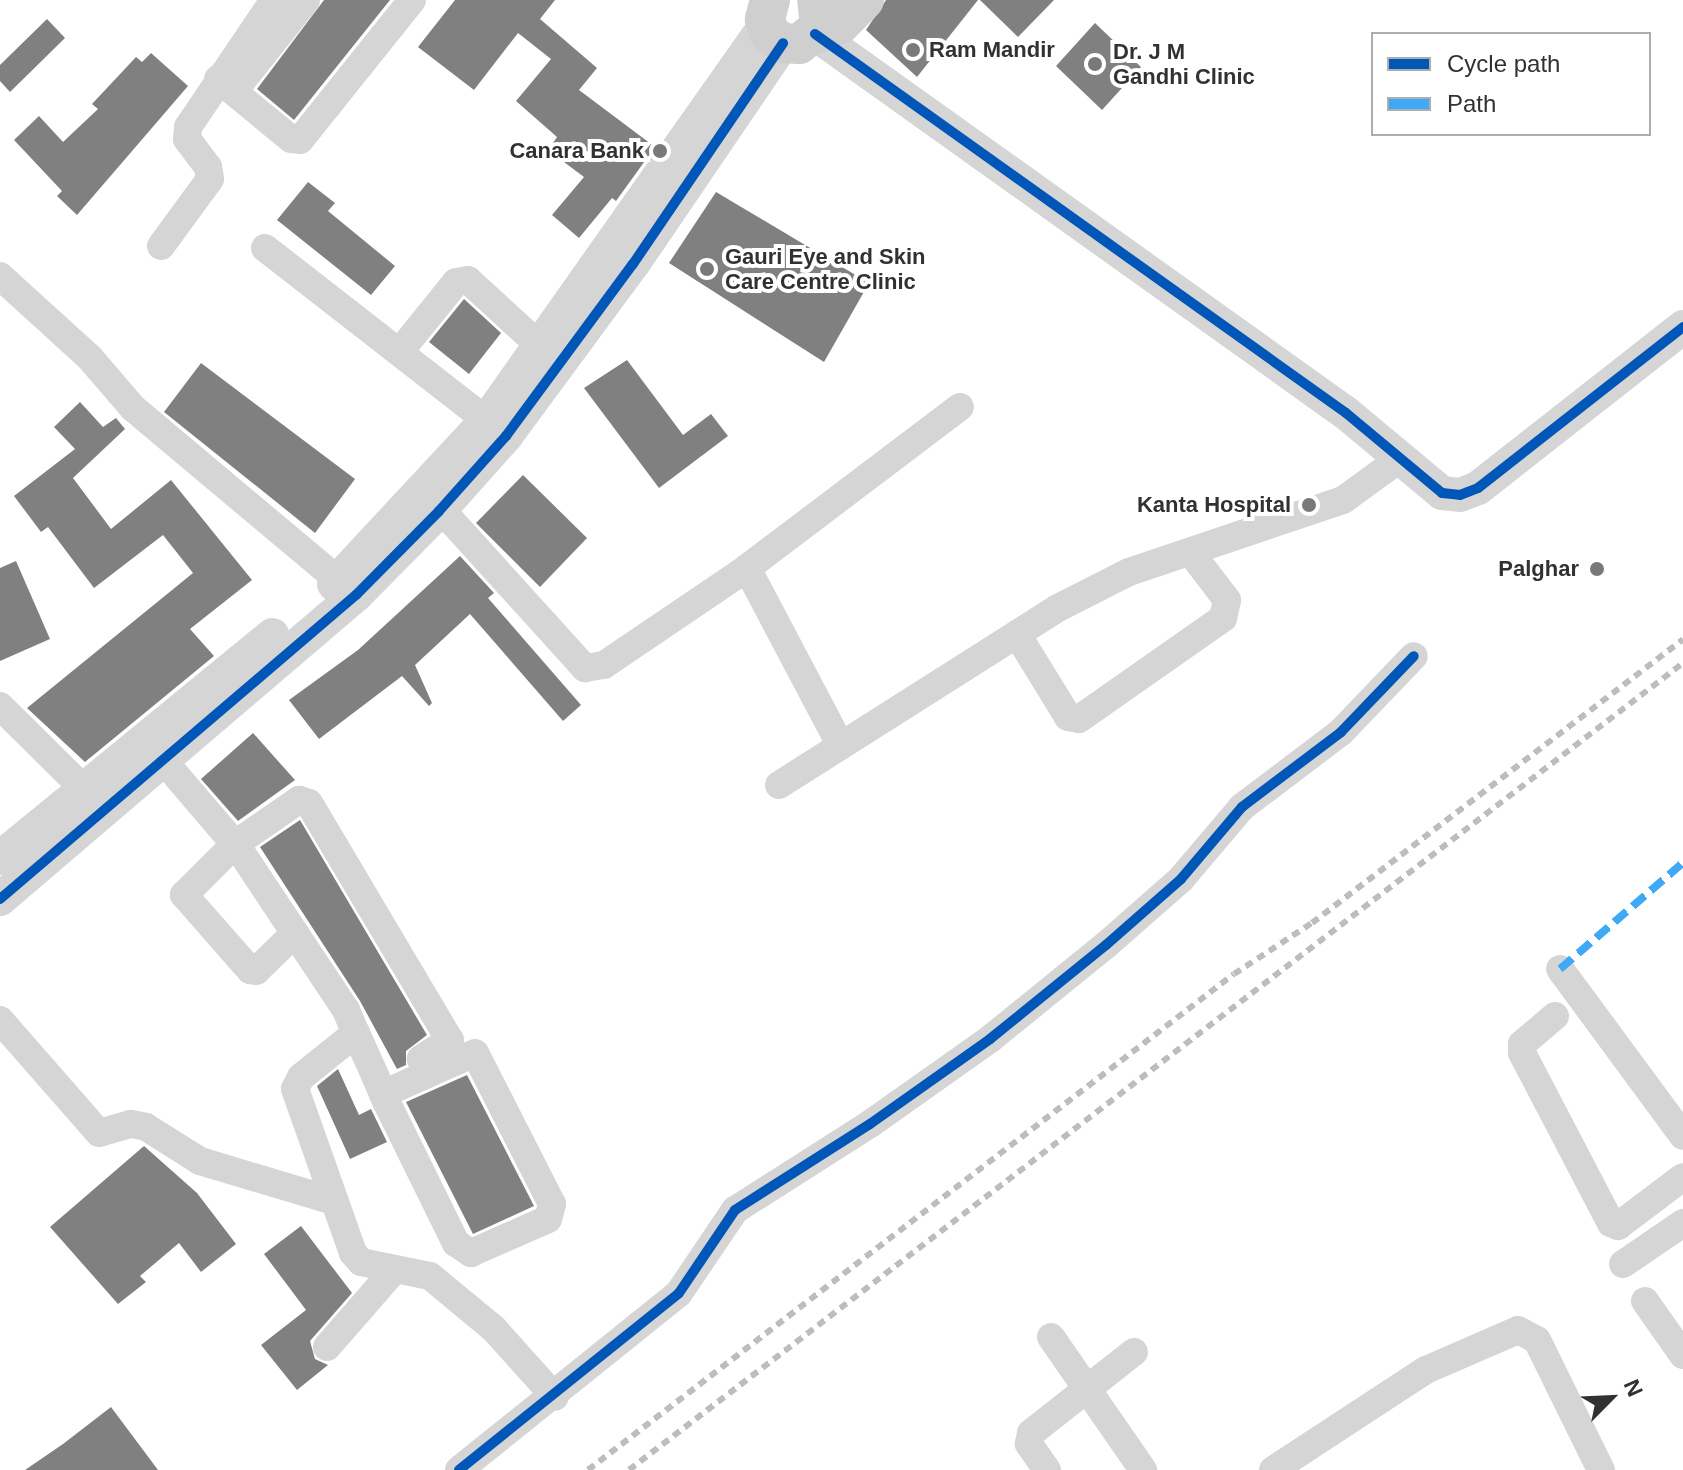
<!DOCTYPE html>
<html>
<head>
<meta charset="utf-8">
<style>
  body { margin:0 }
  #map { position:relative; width:1683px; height:1470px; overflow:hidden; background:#fff; font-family:Helvetica,sans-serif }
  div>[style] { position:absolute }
  .building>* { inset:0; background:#808080 }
  .minor>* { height:28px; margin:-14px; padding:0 14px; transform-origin:14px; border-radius:14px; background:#d5d5d5 }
  .tertiary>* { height:34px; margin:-17px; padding:0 17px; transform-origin:17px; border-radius:17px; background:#d5d5d5 }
  .secondary>* { height:40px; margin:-20px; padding:0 20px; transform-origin:20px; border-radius:20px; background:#cfcfcf }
  .rail>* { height:6px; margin-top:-3px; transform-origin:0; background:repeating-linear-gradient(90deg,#bdbdbd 0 8px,transparent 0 14px) }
  .quiet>* { height:8px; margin-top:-4px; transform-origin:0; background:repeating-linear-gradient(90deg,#3fa9f5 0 16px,transparent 0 24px) }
  .cycleway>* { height:10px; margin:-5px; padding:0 5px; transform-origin:5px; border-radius:5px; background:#0057b8 }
  .dots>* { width:22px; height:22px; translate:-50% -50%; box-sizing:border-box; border:4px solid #fff; border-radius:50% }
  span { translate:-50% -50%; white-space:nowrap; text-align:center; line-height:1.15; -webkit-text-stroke:8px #fff; paint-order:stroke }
  .poi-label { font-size:22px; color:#313131; font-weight:700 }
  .left { translate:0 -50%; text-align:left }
  .right { translate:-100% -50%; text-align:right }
  .legend { position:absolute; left:1371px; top:32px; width:280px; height:104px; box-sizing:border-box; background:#fff; border:2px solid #adadad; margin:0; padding:10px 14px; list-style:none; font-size:24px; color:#313131 }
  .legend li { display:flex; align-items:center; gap:16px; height:40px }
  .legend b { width:40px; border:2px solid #adadad }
  .north { position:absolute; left:1571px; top:1358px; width:80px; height:80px; -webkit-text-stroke:6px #fff; paint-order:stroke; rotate:66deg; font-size:22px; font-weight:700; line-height:32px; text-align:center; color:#313131 }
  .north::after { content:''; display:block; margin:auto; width:28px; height:36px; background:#313131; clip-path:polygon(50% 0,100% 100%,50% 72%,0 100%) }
</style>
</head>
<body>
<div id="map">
  <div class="building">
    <i style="clip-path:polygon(324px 0,390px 0,294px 120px,257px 89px)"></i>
    <i style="clip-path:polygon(455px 0,555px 0,540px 19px,597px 68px,579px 90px,655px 147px,616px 201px,612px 198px,579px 238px,552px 215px,584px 177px,548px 150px,557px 137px,516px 101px,551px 59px,518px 33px,474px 90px,418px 47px)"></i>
    <i style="clip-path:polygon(886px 0,978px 0,917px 77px,866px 30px)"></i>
    <i style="clip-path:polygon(980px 0,1054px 0,1018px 37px)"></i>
    <i style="clip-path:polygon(47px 19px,65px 38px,10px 92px,0 81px,0 65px)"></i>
    <i style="clip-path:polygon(1095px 23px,1141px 67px,1102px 110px,1056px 66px)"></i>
    <i style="clip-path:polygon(151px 53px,188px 86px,77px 215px,57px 196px,62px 191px,14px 140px,39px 116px,63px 142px,98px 109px,92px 104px,136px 57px,142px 62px)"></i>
    <i style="clip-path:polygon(308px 182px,335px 203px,328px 211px,395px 266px,371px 295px,277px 220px)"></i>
    <i style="clip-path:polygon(716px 192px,869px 283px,824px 362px,669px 263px)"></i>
    <i style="clip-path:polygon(464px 299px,501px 333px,469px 374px,429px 342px)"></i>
    <i style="clip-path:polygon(627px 360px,683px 435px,711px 414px,728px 436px,659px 488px,584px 388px)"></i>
    <i style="clip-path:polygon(201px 363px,355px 479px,315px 533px,164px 412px)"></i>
    <i style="clip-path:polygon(80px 402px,103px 427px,116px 418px,125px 429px,73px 478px,111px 529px,171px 480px,252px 580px,190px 629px,214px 656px,85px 762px,27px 708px,193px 573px,163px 535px,94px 588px,48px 527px,41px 532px,14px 496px,75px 449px,54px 427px)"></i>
    <i style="clip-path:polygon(523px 475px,587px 538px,540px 587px,476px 523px)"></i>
    <i style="clip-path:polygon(460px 556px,494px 593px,488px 598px,581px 705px,563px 721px,470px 614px,415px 665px,432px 703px,429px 706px,402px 676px,319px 739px,289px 700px,358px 650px)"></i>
    <i style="clip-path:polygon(16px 561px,50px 639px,0 661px,0 568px)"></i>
    <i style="clip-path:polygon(253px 733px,295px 780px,238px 821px,201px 779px)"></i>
    <i style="clip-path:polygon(300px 820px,427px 1035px,406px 1051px,406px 1065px,397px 1069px,360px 1001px,260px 847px)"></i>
    <i style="clip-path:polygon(338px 1069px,359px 1115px,371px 1109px,387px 1142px,350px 1159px,317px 1086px)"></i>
    <i style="clip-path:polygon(467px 1075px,534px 1206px,473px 1234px,406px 1102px)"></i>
    <i style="clip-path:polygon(144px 1146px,197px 1193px,236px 1244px,201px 1272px,179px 1243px,140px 1276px,146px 1282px,118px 1304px,50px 1227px)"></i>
    <i style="clip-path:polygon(301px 1226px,352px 1293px,310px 1341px,315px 1359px,328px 1365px,297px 1390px,261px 1345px,306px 1310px,264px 1254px)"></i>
    <i style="clip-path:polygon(111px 1407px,158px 1470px,25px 1470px,63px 1444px)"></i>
  </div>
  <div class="minor">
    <i style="left:218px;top:79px;width:94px;rotate:39.4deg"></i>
    <i style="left:291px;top:139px;width:9px;rotate:6deg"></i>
    <i style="left:300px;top:140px;width:179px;rotate:-51.3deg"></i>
    <i style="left:234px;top:91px;width:116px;rotate:-51.6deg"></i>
    <i style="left:161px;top:246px;width:83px;rotate:-53.8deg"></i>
    <i style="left:210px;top:179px;width:12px;rotate:-99deg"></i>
    <i style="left:208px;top:167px;width:35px;rotate:-127deg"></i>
    <i style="left:187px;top:139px;width:12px;rotate:-85deg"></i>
    <i style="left:188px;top:127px;width:153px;rotate:-55.9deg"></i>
    <i style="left:265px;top:248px;width:301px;rotate:37.9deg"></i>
    <i style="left:0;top:276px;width:122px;rotate:42.3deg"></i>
    <i style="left:90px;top:358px;width:66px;rotate:49.3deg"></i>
    <i style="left:133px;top:408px;width:286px;rotate:40deg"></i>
    <i style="left:401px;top:350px;width:87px;rotate:-51deg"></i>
    <i style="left:456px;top:282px;width:12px;rotate:-9deg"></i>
    <i style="left:468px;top:280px;width:115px;rotate:42.5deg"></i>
    <i style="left:428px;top:495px;width:234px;rotate:47.8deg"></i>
    <i style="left:585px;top:668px;width:19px;rotate:-9deg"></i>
    <i style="left:604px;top:665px;width:173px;rotate:-34.1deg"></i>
    <i style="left:747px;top:568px;width:201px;rotate:62.2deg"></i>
    <i style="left:747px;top:568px;width:267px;rotate:-37.1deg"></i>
    <i style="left:1017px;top:634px;width:97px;rotate:58.4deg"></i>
    <i style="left:1068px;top:717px;width:11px;rotate:10deg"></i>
    <i style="left:1079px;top:719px;width:176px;rotate:-35deg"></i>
    <i style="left:1223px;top:618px;width:18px;rotate:-77deg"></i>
    <i style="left:1227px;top:600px;width:58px;rotate:-127.3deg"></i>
    <i style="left:0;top:706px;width:138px;rotate:44.7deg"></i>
    <i style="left:151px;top:746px;width:135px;rotate:49.5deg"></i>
    <i style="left:239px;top:849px;width:193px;rotate:56.4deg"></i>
    <i style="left:346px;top:1010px;width:25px;rotate:67deg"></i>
    <i style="left:356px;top:1033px;width:51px;rotate:65.9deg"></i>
    <i style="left:377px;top:1080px;width:25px;rotate:67deg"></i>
    <i style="left:387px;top:1103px;width:156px;rotate:63.8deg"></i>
    <i style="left:456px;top:1243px;width:18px;rotate:34deg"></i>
    <i style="left:471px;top:1253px;width:84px;rotate:-23.8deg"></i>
    <i style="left:548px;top:1219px;width:16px;rotate:-75deg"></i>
    <i style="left:552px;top:1204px;width:169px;rotate:-117deg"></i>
    <i style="left:475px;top:1053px;width:101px;rotate:156deg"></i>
    <i style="left:779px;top:785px;width:330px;rotate:-32.4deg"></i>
    <i style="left:1058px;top:608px;width:80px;rotate:-26.9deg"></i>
    <i style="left:1129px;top:572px;width:226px;rotate:-18.6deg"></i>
    <i style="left:1343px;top:500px;width:72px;rotate:-35.9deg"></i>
    <i style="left:295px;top:933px;width:54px;rotate:135.7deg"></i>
    <i style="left:256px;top:971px;width:6px;rotate:-171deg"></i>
    <i style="left:250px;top:970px;width:100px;rotate:-131.3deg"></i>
    <i style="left:184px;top:895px;width:72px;rotate:-45deg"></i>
    <i style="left:235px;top:844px;width:78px;rotate:-34.5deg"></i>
    <i style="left:299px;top:800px;width:10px;rotate:17deg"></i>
    <i style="left:309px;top:803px;width:276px;rotate:59.3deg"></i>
    <i style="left:450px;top:1040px;width:35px;rotate:147deg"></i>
    <i style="left:1560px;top:969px;width:207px;rotate:53.6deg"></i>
    <i style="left:1555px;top:1016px;width:43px;rotate:139.7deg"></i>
    <i style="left:1522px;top:1044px;width:9px;rotate:90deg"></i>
    <i style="left:1522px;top:1053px;width:192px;rotate:62.4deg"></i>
    <i style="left:1611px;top:1223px;width:8px;rotate:23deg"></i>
    <i style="left:1618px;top:1226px;width:81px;rotate:-37deg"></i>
    <i style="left:0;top:1020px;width:150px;rotate:48.8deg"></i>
    <i style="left:99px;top:1133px;width:33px;rotate:-16deg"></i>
    <i style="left:131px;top:1124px;width:15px;rotate:11deg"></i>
    <i style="left:146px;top:1127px;width:64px;rotate:32.2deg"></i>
    <i style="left:200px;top:1161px;width:139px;rotate:16.7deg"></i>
    <i style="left:356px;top:1033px;width:70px;rotate:141.3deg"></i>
    <i style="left:301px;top:1077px;width:13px;rotate:117deg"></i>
    <i style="left:295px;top:1089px;width:174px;rotate:70.5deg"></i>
    <i style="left:353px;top:1253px;width:12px;rotate:48deg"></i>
    <i style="left:361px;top:1262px;width:70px;rotate:11.5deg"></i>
    <i style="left:430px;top:1276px;width:83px;rotate:39.6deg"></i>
    <i style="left:494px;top:1329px;width:91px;rotate:48.1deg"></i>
    <i style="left:1623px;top:1264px;width:73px;rotate:-34.3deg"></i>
    <i style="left:1645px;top:1301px;width:66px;rotate:54.9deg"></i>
    <i style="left:1051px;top:1337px;width:162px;rotate:55.3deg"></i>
    <i style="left:327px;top:1347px;width:103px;rotate:-48.9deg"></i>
    <i style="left:459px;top:1470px;width:282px;rotate:-38.8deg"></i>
    <i style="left:679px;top:1293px;width:100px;rotate:-56deg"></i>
    <i style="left:735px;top:1210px;width:160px;rotate:-32.5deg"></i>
    <i style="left:870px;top:1124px;width:147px;rotate:-35.3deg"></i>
    <i style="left:990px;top:1039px;width:149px;rotate:-39deg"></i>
    <i style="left:1106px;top:945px;width:100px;rotate:-41.3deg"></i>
    <i style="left:1181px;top:879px;width:94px;rotate:-49.7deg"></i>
    <i style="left:1242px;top:807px;width:124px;rotate:-37.1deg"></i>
    <i style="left:1341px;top:732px;width:105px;rotate:-46.2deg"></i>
    <i style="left:1047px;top:1470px;width:32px;rotate:-125deg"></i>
    <i style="left:1029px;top:1444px;width:11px;rotate:-80deg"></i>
    <i style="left:1031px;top:1433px;width:131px;rotate:-38.2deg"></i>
    <i style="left:1273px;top:1470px;width:183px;rotate:-33.2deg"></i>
    <i style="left:1426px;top:1370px;width:100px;rotate:-23.5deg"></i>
    <i style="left:1518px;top:1330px;width:21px;rotate:28deg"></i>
    <i style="left:1537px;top:1340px;width:145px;rotate:63.8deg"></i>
  </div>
  <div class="tertiary">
    <i style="left:815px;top:34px;width:652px;rotate:35.52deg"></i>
    <i style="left:1346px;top:413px;width:125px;rotate:39.8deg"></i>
    <i style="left:1442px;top:493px;width:18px;rotate:6deg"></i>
    <i style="left:1460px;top:495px;width:19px;rotate:-21deg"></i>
    <i style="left:1478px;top:488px;width:261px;rotate:-38.1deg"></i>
    <i style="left:334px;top:584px;width:224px;rotate:-47deg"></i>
    <i style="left:487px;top:420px;width:484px;rotate:-54.8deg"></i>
    <i style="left:0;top:858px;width:352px;rotate:-39.3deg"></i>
    <i style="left:0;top:899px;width:468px;rotate:-40.5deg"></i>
    <i style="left:356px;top:595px;width:118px;rotate:-45.3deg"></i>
    <i style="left:439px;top:511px;width:101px;rotate:-48.2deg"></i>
    <i style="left:506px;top:436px;width:214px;rotate:-53.6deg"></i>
    <i style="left:633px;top:264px;width:267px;rotate:-55.8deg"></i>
  </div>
  <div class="secondary">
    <i style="left:770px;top:0;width:20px;rotate:105deg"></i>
    <i style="left:765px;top:19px;width:16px;rotate:72deg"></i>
    <i style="left:770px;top:34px;width:16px;rotate:35deg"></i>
    <i style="left:783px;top:43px;width:16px;rotate:4deg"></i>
    <i style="left:799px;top:44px;width:27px;rotate:-39deg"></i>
    <i style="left:820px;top:27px;width:27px;rotate:-96deg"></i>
    <i style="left:815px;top:34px;width:27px;rotate:-22deg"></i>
    <i style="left:840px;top:24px;width:34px;rotate:-45deg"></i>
  </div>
  <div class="rail">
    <i style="left:588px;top:1470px;width:814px;rotate:-37.52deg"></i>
    <i style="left:1234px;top:974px;width:93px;rotate:-33.2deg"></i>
    <i style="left:1312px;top:923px;width:467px;rotate:-37.4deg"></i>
    <i style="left:629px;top:1470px;width:1327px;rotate:-37.44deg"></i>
  </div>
  <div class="quiet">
    <i style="left:1560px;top:969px;width:162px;rotate:-40.8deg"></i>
  </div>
  <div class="cycleway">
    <i style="left:815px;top:34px;width:652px;rotate:35.52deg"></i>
    <i style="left:1346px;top:413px;width:125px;rotate:39.8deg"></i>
    <i style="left:1442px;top:493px;width:18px;rotate:6deg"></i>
    <i style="left:1460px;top:495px;width:19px;rotate:-21deg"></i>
    <i style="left:1478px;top:488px;width:261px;rotate:-38.1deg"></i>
    <i style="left:0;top:899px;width:468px;rotate:-40.5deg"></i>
    <i style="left:356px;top:595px;width:118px;rotate:-45.3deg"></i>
    <i style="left:439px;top:511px;width:101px;rotate:-48.2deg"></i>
    <i style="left:506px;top:436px;width:214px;rotate:-53.6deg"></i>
    <i style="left:633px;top:264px;width:267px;rotate:-55.8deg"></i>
    <i style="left:459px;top:1470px;width:282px;rotate:-38.8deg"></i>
    <i style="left:679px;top:1293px;width:100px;rotate:-56deg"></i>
    <i style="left:735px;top:1210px;width:160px;rotate:-32.5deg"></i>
    <i style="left:870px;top:1124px;width:147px;rotate:-35.3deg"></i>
    <i style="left:990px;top:1039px;width:149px;rotate:-39deg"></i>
    <i style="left:1106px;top:945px;width:100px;rotate:-41.3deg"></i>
    <i style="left:1181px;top:879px;width:94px;rotate:-49.7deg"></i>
    <i style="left:1242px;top:807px;width:124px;rotate:-37.1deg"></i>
    <i style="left:1341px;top:732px;width:105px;rotate:-46.2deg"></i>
  </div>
  <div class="dots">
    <i style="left:913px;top:50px;background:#797979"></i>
    <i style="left:1095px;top:64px;background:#797979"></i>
    <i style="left:660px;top:151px;background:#797979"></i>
    <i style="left:707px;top:269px;background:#797979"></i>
    <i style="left:1309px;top:505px;background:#797979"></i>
    <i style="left:1597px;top:569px;background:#797979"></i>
  </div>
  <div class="poi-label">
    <span class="left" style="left:929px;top:50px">Ram Mandir</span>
    <span class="left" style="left:1113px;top:64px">Dr. J M<br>Gandhi Clinic</span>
    <span class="right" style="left:644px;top:151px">Canara Bank</span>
    <span class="left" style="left:725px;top:269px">Gauri Eye and Skin<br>Care Centre Clinic</span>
    <span class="right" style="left:1291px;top:505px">Kanta Hospital</span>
    <span class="right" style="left:1579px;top:569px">Palghar</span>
  </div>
  <ul class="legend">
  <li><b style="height:10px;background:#0057b8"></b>Cycle path</li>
  <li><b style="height:10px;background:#3fa9f5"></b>Path</li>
  </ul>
  <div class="north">N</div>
</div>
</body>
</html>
